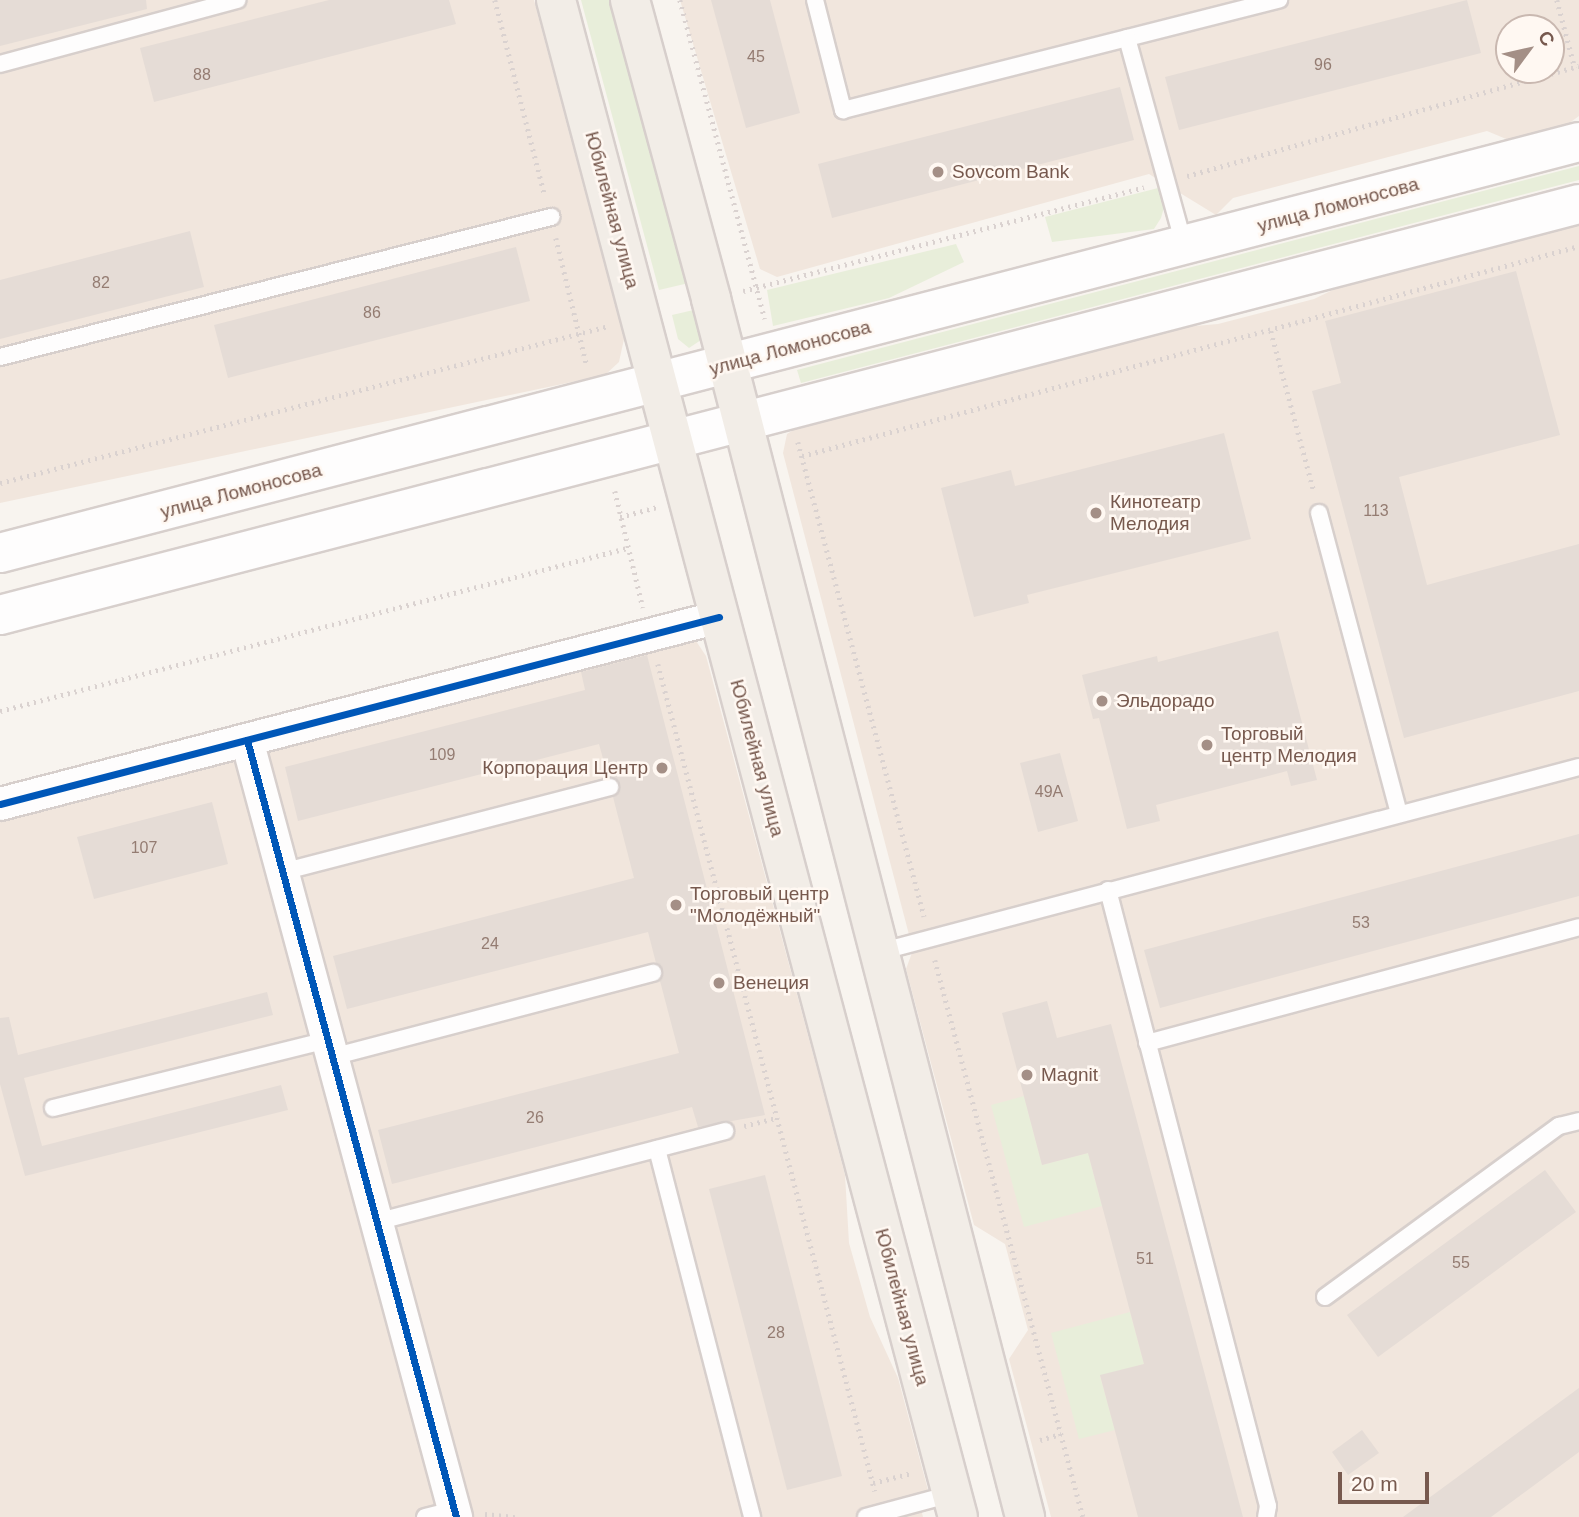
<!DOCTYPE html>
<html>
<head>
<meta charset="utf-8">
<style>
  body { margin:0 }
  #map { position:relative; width:1579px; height:1517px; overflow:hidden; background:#f8f4ef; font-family:Helvetica,sans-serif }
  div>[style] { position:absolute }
  .residential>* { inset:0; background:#f1e6dd }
  .green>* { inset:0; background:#e8eeda }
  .building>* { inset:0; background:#e5dcd6 }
  .path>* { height:4.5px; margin-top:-2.25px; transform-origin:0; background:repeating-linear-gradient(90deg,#dad2d0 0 2px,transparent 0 7px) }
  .roads { filter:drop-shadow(2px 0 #d7cfcc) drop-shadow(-2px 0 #d7cfcc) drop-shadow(0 2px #d7cfcc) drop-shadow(0 -2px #d7cfcc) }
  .service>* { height:16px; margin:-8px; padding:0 8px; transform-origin:8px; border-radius:8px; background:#fefdfd }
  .minor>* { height:32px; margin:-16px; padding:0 16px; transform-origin:16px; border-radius:16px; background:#fefdfd }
  .secondary>* { height:38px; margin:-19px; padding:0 19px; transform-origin:19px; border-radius:19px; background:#fefdfd }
  .primary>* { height:38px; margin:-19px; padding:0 19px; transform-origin:19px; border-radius:19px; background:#f2ede7 }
  .cycleway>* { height:7px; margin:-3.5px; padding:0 3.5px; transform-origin:3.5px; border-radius:3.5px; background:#0057b8 }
  .dots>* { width:19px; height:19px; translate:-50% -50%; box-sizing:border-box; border:4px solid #fff8f2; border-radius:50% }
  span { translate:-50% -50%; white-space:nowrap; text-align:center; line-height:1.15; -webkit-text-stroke:5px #fff8f2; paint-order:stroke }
  .number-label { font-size:16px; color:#947c72 }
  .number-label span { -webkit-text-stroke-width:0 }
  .poi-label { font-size:19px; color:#77594e }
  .left { translate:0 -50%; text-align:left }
  .right { translate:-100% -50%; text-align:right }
  .street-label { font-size:19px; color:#77594e }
  .north { position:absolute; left:1495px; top:14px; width:70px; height:70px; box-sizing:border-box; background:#fff8f2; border:2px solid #c9b8b0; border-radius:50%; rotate:57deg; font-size:19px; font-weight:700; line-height:28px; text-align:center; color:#77594e }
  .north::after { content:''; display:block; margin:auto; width:24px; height:32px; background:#a48f86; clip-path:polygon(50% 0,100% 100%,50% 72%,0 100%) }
  .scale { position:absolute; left:1338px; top:1472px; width:91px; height:32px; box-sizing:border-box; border:4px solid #77594e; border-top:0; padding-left:9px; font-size:21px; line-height:24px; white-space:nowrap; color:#77594e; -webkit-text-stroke:5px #fff8f2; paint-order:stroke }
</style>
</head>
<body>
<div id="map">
  <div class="residential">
    <i style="clip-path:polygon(0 0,534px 0,624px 339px,619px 362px,605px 375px,0 503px)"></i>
    <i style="clip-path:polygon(evenodd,680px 0,1579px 0,1579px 116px,1568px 124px,1511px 141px,1487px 131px,1233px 198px,1216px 215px,1149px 174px,777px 277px,760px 269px,680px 0,1509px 28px,1551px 28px,1551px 70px,1509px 70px,1509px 28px)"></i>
    <i style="clip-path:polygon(1579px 215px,1579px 1517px,1051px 1517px,1009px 1359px,1028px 1330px,1005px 1244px,974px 1225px,906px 969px,913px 950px,783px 453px,787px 434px,808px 421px,1148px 330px,1218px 324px,1314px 299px,1379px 268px)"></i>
    <i style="clip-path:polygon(690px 632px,706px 656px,826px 1102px,845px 1175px,849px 1243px,870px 1317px,898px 1378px,932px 1505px,921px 1509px,923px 1517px,0 1517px,0 812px)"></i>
  </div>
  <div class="green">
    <i style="clip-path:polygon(581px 0,617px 0,693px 282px,659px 290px)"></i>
    <i style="clip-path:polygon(1579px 166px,1579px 180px,801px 383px,797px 370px)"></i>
    <i style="clip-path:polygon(1162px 187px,1166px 200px,1161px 218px,1154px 229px,1052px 242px,1045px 217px)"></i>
    <i style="clip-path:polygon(956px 244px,964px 262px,889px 298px,773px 326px,767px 290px)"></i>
    <i style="clip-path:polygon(698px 309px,704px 338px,689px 348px,678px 339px,672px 315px)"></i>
    <i style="clip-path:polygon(1024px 1096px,1042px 1165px,1088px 1153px,1102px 1206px,1024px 1227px,991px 1105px)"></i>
    <i style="clip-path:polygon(1130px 1312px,1144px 1364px,1100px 1376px,1115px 1430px,1079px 1439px,1051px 1333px)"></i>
  </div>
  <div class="building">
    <i style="clip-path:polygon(0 0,146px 0,147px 9px,0 46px)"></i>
    <i style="clip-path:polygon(329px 0,449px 0,456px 24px,154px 102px,140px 48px)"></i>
    <i style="clip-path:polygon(711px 0,770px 0,800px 113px,746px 128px)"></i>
    <i style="clip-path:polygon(1467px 0,1481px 53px,1179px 130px,1165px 77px)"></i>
    <i style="clip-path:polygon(1120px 87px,1134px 140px,832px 218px,818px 164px)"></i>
    <i style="clip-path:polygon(190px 231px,204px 287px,0 339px,0 280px)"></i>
    <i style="clip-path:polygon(516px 247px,530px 301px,228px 378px,214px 325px)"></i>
    <i style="clip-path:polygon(1516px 271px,1560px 435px,1399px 477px,1427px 585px,1579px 544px,1579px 691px,1404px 738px,1312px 391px,1341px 383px,1325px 321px)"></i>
    <i style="clip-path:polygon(1224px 433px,1251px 539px,1027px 595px,1029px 603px,974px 617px,941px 488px,1011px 470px,1015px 486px)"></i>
    <i style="clip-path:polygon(1278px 631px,1317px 780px,1291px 786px,1287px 771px,1156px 805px,1160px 821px,1127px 829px,1099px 718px,1093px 719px,1082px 675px,1157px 656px,1158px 662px)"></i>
    <i style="clip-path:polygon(647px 655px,765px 1115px,698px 1127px,692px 1107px,392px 1184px,378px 1130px,679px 1053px,660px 981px,663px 971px,656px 963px,648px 932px,347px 1009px,333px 956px,634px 878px,613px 797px,618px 794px,620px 785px,617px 779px,608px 777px,599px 744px,298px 821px,285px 767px,585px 690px,581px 672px)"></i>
    <i style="clip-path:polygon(1060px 753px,1078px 821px,1038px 832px,1020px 763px)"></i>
    <i style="clip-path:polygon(212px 802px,228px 864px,94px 899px,77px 837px)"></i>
    <i style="clip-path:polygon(1579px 834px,1579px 896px,1160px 1008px,1144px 950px)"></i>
    <i style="clip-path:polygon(267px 992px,273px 1015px,24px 1078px,42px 1146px,281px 1085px,288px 1110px,25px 1176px,0 1084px,0 1018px,9px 1017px,18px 1055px)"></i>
    <i style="clip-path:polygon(1047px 1001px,1057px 1038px,1111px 1024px,1243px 1517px,1138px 1517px,1100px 1375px,1144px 1364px,1088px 1153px,1042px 1165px,1002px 1013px)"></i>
    <i style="clip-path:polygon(1545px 1170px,1576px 1212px,1378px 1357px,1347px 1315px)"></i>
    <i style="clip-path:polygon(765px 1175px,842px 1476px,787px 1490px,709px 1189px)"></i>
    <i style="clip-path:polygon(1579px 1388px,1579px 1452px,1491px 1517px,1403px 1517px)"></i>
    <i style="clip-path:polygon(1362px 1430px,1379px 1453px,1348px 1475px,1332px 1452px)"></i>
  </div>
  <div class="path">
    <i style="left:495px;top:0;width:202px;rotate:75.7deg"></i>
    <i style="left:680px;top:0;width:330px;rotate:75.1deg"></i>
    <i style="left:1557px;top:0;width:70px;rotate:75.2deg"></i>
    <i style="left:1187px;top:176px;width:407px;rotate:-15.7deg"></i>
    <i style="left:556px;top:238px;width:132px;rotate:76.4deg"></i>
    <i style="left:743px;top:291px;width:414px;rotate:-14.5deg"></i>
    <i style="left:1271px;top:331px;width:167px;rotate:75deg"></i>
    <i style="left:798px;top:442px;width:491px;rotate:75.1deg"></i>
    <i style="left:802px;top:456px;width:805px;rotate:-15.12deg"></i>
    <i style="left:0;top:483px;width:629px;rotate:-14.46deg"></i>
    <i style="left:615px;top:491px;width:120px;rotate:76.5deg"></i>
    <i style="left:620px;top:517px;width:38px;rotate:-15deg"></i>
    <i style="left:658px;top:664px;width:855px;rotate:75.3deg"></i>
    <i style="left:0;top:711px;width:648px;rotate:-14.57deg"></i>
    <i style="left:935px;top:960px;width:576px;rotate:75.12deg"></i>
    <i style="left:744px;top:1126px;width:34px;rotate:-14deg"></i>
    <i style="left:1040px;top:1440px;width:22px;rotate:-16deg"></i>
    <i style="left:873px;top:1483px;width:40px;rotate:-14.4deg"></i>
    <i style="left:485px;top:1514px;width:30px;rotate:6deg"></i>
  </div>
  <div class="roads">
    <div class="service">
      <i style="left:815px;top:0;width:114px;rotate:75.7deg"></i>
      <i style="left:843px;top:110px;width:450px;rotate:-14.2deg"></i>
      <i style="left:1127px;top:38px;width:215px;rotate:74.6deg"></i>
      <i style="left:0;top:64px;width:246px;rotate:-15.1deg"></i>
      <i style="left:0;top:357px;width:569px;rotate:-14.26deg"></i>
      <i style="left:1319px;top:513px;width:311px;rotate:75.1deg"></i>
      <i style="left:282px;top:872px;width:339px;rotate:-14.5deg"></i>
      <i style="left:1108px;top:890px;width:636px;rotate:75.44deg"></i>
      <i style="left:1268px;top:1506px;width:11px;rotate:100deg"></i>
      <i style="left:879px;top:952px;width:724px;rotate:-14.8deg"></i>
      <i style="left:1147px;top:1043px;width:447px;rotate:-15deg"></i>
      <i style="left:332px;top:1057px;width:332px;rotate:-14.7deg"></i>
      <i style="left:53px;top:1108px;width:282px;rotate:-13.9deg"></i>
      <i style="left:657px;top:1149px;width:380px;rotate:75.5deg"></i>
      <i style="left:376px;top:1222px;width:361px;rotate:-14.6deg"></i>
      <i style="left:1325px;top:1297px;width:290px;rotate:-36.2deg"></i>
      <i style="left:1559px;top:1126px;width:21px;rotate:-14deg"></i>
      <i style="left:425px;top:1517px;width:29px;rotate:-14deg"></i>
      <i style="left:866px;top:1517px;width:88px;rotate:-15.1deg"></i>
    </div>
    <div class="minor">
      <i style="left:247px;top:740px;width:805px;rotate:74.94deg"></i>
      <i style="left:0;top:804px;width:743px;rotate:-14.58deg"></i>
    </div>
    <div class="secondary">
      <i style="left:0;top:553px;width:1632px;rotate:-14.59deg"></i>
      <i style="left:0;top:615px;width:1632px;rotate:-14.59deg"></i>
    </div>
    <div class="primary">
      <i style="left:556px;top:0;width:1569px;rotate:75.16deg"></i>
      <i style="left:630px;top:0;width:310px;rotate:74.8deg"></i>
      <i style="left:711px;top:299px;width:1258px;rotate:75.54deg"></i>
    </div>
  </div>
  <div class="cycleway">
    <i style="left:247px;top:740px;width:805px;rotate:74.94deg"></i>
    <i style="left:0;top:804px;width:743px;rotate:-14.58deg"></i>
  </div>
  <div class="dots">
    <i style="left:938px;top:172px;background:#a48f86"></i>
    <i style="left:1096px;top:513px;background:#a48f86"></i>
    <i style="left:1102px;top:701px;background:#a48f86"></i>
    <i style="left:1207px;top:745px;background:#a48f86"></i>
    <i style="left:662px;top:768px;background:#a48f86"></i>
    <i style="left:676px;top:905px;background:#a48f86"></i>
    <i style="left:719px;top:983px;background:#a48f86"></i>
    <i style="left:1027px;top:1075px;background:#a48f86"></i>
  </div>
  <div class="number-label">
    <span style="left:756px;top:57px">45</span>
    <span style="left:1323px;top:65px">96</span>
    <span style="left:202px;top:75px">88</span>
    <span style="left:101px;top:283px">82</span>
    <span style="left:372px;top:313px">86</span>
    <span style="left:1376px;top:511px">113</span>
    <span style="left:442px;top:755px">109</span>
    <span style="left:1049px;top:792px">49А</span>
    <span style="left:144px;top:848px">107</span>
    <span style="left:1361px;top:923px">53</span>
    <span style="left:490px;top:944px">24</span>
    <span style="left:535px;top:1118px">26</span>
    <span style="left:1145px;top:1259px">51</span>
    <span style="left:1461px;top:1263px">55</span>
    <span style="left:776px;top:1333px">28</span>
  </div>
  <div class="poi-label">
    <span class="left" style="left:952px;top:172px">Sovcom Bank</span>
    <span class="left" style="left:1110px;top:513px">Кинотеатр<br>Мелодия</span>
    <span class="left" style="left:1116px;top:701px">Эльдорадо</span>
    <span class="left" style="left:1221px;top:745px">Торговый<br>центр Мелодия</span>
    <span class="right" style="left:648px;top:768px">Корпорация Центр</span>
    <span class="left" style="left:690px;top:905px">Торговый центр<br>"Молодёжный"</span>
    <span class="left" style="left:733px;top:983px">Венеция</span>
    <span class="left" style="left:1041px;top:1075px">Magnit</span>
  </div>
  <div class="street-label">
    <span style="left:1338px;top:205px;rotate:-15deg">улица Ломоносова</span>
    <span style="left:612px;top:210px;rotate:75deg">Юбилейная улица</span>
    <span style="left:790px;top:348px;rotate:-15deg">улица Ломоносова</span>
    <span style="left:241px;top:491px;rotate:-15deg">улица Ломоносова</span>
    <span style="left:757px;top:758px;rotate:75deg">Юбилейная улица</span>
    <span style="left:902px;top:1307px;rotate:75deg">Юбилейная улица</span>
  </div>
  <div class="north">С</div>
  <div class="scale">20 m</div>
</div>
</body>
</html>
